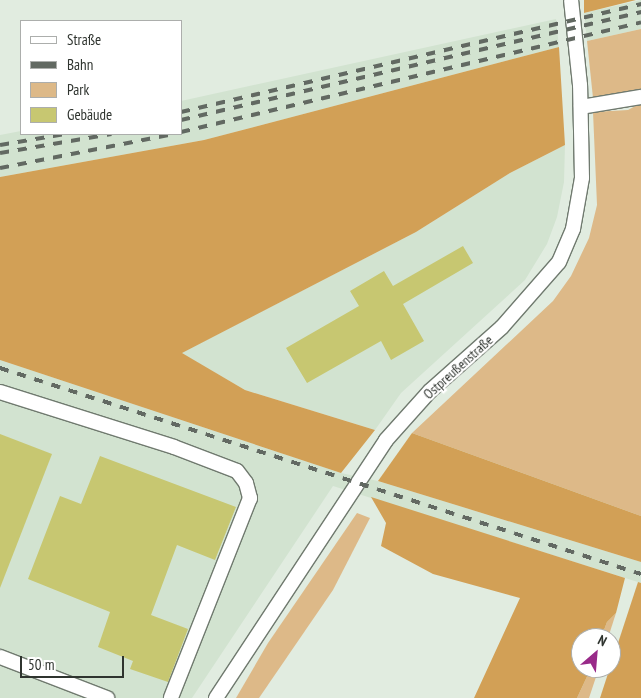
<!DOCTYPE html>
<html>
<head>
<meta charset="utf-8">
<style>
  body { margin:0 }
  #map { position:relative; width:641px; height:698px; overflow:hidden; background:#e1ece0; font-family:"PT Sans Narrow",sans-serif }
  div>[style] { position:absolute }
  .built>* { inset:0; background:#d2e3d0 }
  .green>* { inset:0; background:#ddb988 }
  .forest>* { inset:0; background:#d2a056 }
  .building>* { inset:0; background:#c7c771 }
  .roads { filter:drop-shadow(1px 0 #707a6f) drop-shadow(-1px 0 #707a6f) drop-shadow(0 1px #707a6f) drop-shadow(0 -1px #707a6f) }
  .minor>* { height:14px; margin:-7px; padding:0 7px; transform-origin:7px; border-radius:7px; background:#fff }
  .rail>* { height:4px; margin-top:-2px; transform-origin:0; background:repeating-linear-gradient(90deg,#626962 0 9px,transparent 0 18px) }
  span { translate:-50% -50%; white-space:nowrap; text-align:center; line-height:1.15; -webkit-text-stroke:4.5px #fff; paint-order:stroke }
  .street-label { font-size:14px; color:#2f342f }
  .legend { position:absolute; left:20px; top:20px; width:162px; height:115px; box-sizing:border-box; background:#fff; border:1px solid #acaeac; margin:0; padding:6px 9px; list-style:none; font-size:15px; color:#2f342f }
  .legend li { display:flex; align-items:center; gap:10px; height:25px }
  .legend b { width:25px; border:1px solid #acaeac }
  .north { position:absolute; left:571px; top:628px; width:50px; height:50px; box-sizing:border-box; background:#fff; border:1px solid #acaeac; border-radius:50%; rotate:27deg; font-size:14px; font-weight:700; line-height:20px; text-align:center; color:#2f342f }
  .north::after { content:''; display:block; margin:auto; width:18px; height:22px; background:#992a89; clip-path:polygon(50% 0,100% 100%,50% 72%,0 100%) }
  .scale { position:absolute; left:20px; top:656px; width:104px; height:22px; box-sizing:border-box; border:2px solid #2f342f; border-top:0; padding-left:6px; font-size:15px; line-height:18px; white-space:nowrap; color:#2f342f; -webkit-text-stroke:4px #fff; paint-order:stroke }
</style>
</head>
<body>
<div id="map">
  <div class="built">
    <i style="clip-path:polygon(641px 0,641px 29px,587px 41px,584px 13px)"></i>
    <i style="clip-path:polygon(556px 19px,559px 47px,204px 140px,0 177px,0 135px,21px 131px,21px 134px,181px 134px,181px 101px)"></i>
    <i style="clip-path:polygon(565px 145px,564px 182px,557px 217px,547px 244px,525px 280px,401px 393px,375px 430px,245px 390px,181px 353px,416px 232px,510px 173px)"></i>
    <i style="clip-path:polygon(0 360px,341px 473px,378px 481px,641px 562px,641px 583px,333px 486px,192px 698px,0 698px)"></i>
  </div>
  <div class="green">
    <i style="clip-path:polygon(641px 29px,641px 89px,593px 98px,587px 41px)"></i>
    <i style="clip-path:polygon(641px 103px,641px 516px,412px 433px,553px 301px,571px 276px,589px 238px,597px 205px,593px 112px,628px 110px)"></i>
    <i style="clip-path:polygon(357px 513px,370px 518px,333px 590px,259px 698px,236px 698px,268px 643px)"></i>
    <i style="clip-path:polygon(616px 613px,608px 638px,601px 638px,607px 622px)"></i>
    <i style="clip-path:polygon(591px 668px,599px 668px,589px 698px,577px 698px)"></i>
  </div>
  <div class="forest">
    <i style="clip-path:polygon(584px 0,636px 0,584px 13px)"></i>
    <i style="clip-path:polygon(559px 47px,565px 145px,510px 173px,416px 232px,182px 353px,245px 390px,375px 430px,341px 473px,0 360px,0 177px,204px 140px)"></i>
    <i style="clip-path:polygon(412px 433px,641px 516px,641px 562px,378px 481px)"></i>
    <i style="clip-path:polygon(371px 497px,625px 578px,616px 613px,607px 622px,601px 638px,581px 638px,581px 668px,591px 668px,577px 698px,474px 698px,520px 598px,433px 574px,381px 546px,386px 523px)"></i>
    <i style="clip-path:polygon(638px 582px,641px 583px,641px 698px,600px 698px)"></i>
  </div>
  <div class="building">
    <i style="clip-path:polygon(463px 246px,473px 263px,403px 304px,424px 341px,391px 360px,381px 341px,307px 383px,286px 348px,359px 306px,350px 291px,384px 271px,393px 286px)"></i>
    <i style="clip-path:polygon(0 434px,52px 454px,0 588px)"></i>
    <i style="clip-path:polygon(100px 456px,236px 507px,215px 560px,177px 545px,151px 615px,188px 629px,168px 682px,130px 669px,133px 661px,98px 647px,110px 612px,28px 579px,60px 496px,81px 504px)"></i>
  </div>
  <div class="roads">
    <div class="minor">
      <i style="left:581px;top:107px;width:61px;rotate:-9.5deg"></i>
      <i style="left:0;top:392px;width:182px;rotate:17.5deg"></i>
      <i style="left:174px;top:447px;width:67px;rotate:20.9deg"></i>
      <i style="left:237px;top:471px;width:15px;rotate:53deg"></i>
      <i style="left:246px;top:483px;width:16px;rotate:75deg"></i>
      <i style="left:250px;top:498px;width:215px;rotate:111.6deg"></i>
      <i style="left:0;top:657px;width:115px;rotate:21deg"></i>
      <i style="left:216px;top:698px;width:309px;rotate:-56.6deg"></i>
      <i style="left:386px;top:440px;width:66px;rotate:-48.1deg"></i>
      <i style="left:430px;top:391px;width:96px;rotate:-41.6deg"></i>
      <i style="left:502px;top:327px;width:86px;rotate:-48.8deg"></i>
      <i style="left:559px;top:262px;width:36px;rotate:-67deg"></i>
      <i style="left:573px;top:229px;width:52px;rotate:-80deg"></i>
      <i style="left:582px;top:178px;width:93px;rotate:-91.2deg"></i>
      <i style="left:580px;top:85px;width:85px;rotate:-96deg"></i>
    </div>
  </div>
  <div class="rail">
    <i style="left:181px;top:112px;width:473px;rotate:-13.2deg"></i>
    <i style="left:181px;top:120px;width:473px;rotate:-13.2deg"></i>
    <i style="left:181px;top:132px;width:473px;rotate:-13.4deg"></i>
    <i style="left:0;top:145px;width:66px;rotate:-9.6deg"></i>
    <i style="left:0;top:153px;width:113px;rotate:-9.7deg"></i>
    <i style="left:0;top:168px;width:177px;rotate:-11.1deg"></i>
    <i style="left:0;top:368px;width:673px;rotate:17.82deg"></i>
  </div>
  <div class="street-label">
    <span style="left:458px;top:367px;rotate:-42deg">Ostpreußenstraße</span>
  </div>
  <ul class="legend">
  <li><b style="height:6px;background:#fff"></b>Straße</li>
  <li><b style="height:6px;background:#626962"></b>Bahn</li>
  <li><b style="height:14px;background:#ddb988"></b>Park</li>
  <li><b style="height:14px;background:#c7c771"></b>Gebäude</li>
  </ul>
  <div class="north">N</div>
  <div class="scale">50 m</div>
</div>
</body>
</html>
